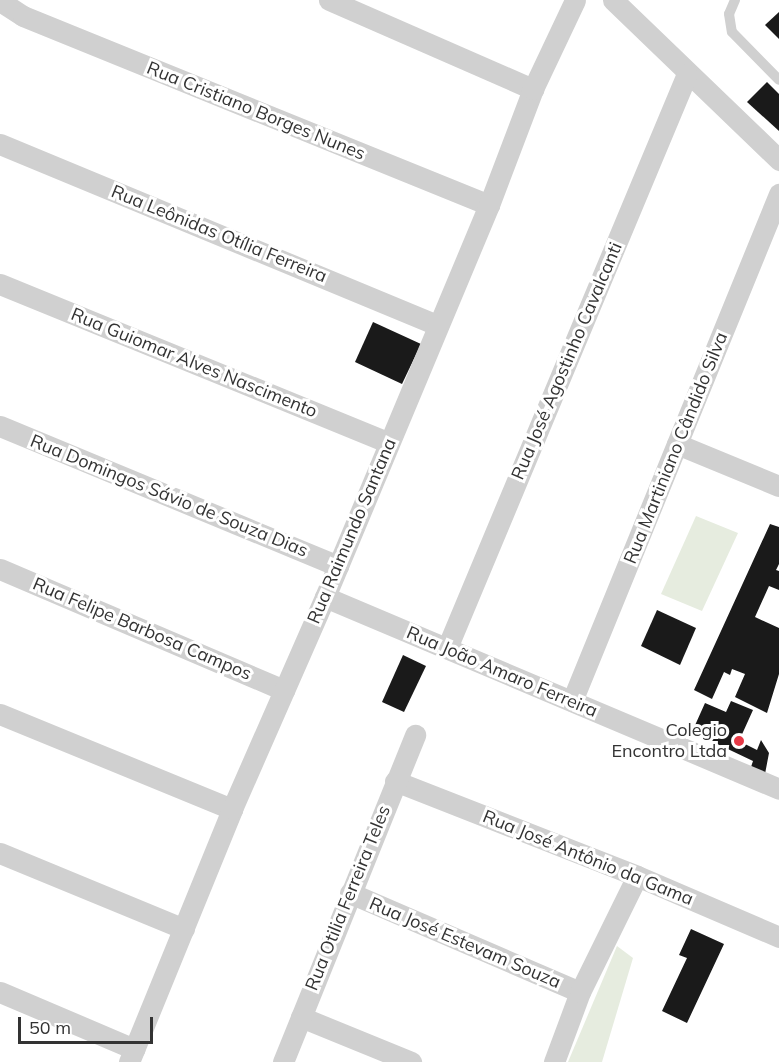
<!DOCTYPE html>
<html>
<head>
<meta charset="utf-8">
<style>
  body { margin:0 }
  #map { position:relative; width:779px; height:1062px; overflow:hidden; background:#fff; font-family:Mulish,sans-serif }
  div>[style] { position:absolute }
  .green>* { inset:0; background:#e6ecdf }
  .building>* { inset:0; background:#1a1a1a }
  .service>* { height:10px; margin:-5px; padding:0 5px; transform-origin:5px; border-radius:5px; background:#d0d0d0 }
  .minor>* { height:21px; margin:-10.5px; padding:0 10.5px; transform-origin:10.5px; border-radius:10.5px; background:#d0d0d0 }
  .dots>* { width:16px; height:16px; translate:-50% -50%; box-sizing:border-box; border:3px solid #fff; border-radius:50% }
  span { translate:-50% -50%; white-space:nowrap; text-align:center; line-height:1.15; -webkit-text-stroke:6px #fff; paint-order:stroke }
  .street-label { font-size:18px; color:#333 }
  .poi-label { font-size:18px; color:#333 }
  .right { translate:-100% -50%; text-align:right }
  .scale { position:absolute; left:18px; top:1017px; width:135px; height:27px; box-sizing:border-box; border:3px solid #333; border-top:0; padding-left:8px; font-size:18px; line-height:21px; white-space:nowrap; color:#333; -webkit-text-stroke:4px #fff; paint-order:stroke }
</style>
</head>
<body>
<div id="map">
  <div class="green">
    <i style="clip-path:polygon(696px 516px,738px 533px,702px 611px,661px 594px)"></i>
    <i style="clip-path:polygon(617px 946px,633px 958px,602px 1062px,568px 1062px)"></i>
  </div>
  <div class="building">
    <i style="clip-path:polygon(779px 12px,779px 39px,765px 25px)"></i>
    <i style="clip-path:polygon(767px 82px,779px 94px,779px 131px,747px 102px)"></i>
    <i style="clip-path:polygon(373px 322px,421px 344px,402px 384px,355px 362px)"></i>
    <i style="clip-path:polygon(770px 524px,779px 527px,779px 564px,776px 570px,779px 571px,779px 590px,769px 586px,755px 617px,779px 628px,779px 674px,767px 713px,735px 697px,745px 674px,732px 669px,730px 675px,724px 672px,712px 699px,694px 690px)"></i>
    <i style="clip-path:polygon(657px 610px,696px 628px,680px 665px,641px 646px)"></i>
    <i style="clip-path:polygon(403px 655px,426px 666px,404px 712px,382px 702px)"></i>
    <i style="clip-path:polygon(731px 701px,753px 710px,739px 741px,757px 750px,761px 740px,769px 753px,765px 774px,751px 767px,753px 761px,692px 732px,705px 703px,726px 712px)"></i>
    <i style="clip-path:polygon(691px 929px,724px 944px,687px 1023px,662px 1011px,687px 958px,679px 955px)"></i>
  </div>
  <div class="service">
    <i style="left:735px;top:0;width:15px;rotate:113deg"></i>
    <i style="left:729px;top:14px;width:18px;rotate:81deg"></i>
    <i style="left:732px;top:32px;width:67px;rotate:45.6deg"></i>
  </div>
  <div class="minor">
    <i style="left:329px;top:0;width:223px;rotate:23.6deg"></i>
    <i style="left:613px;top:0;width:231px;rotate:43.9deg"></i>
    <i style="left:0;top:1px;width:27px;rotate:33deg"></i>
    <i style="left:23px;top:16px;width:503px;rotate:22.08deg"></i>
    <i style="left:0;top:144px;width:474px;rotate:22.5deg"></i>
    <i style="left:0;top:284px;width:420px;rotate:22.2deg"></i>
    <i style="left:0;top:426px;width:366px;rotate:22.5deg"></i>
    <i style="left:677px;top:444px;width:110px;rotate:22.4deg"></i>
    <i style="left:0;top:569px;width:309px;rotate:23.1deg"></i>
    <i style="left:325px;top:597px;width:493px;rotate:22.9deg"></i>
    <i style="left:447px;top:648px;width:622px;rotate:-67.31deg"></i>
    <i style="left:572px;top:701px;width:548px;rotate:-67.79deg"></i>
    <i style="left:0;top:714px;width:251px;rotate:22.3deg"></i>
    <i style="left:395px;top:781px;width:260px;rotate:21.4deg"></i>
    <i style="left:637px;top:876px;width:155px;rotate:23.2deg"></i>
    <i style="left:0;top:853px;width:199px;rotate:22.4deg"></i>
    <i style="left:350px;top:893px;width:250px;rotate:23.3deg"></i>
    <i style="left:0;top:992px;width:146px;rotate:23deg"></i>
    <i style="left:301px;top:1017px;width:119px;rotate:22.2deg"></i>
    <i style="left:129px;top:1062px;width:273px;rotate:-67.8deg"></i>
    <i style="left:232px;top:809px;width:232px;rotate:-66.3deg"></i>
    <i style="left:325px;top:597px;width:425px;rotate:-67.3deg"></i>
    <i style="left:489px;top:205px;width:124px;rotate:-69.2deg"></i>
    <i style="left:533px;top:89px;width:98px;rotate:-64.7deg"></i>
    <i style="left:283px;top:1062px;width:353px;rotate:-68deg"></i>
    <i style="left:554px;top:1062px;width:75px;rotate:-69.6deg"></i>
    <i style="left:580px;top:992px;width:129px;rotate:-63.8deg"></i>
  </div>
  <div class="dots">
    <i style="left:739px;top:741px;background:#e63946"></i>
  </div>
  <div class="street-label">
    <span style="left:256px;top:111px;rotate:22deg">Rua Cristiano Borges Nunes</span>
    <span style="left:219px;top:234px;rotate:22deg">Rua Leônidas Otília Ferreira</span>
    <span style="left:567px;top:361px;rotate:-67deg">Rua José Agostinho Cavalcanti</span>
    <span style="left:194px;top:363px;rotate:22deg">Rua Guiomar Alves Nascimento</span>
    <span style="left:676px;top:448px;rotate:-68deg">Rua Martiniano Cândido Silva</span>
    <span style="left:169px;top:496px;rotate:22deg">Rua Domingos Sávio de Souza Dias</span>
    <span style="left:352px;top:531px;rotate:-67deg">Rua Raimundo Santana</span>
    <span style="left:142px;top:629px;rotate:23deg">Rua Felipe Barbosa Campos</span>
    <span style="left:502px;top:672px;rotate:23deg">Rua João Amaro Ferreira</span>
    <span style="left:588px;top:858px;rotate:22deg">Rua José Antônio da Gama</span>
    <span style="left:348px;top:898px;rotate:-68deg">Rua Otilia Ferreira Teles</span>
    <span style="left:465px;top:943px;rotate:23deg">Rua José Estevam Souza</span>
  </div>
  <div class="poi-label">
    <span class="right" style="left:727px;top:741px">Colegio<br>Encontro Ltda</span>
  </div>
  <div class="scale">50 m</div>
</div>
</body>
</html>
